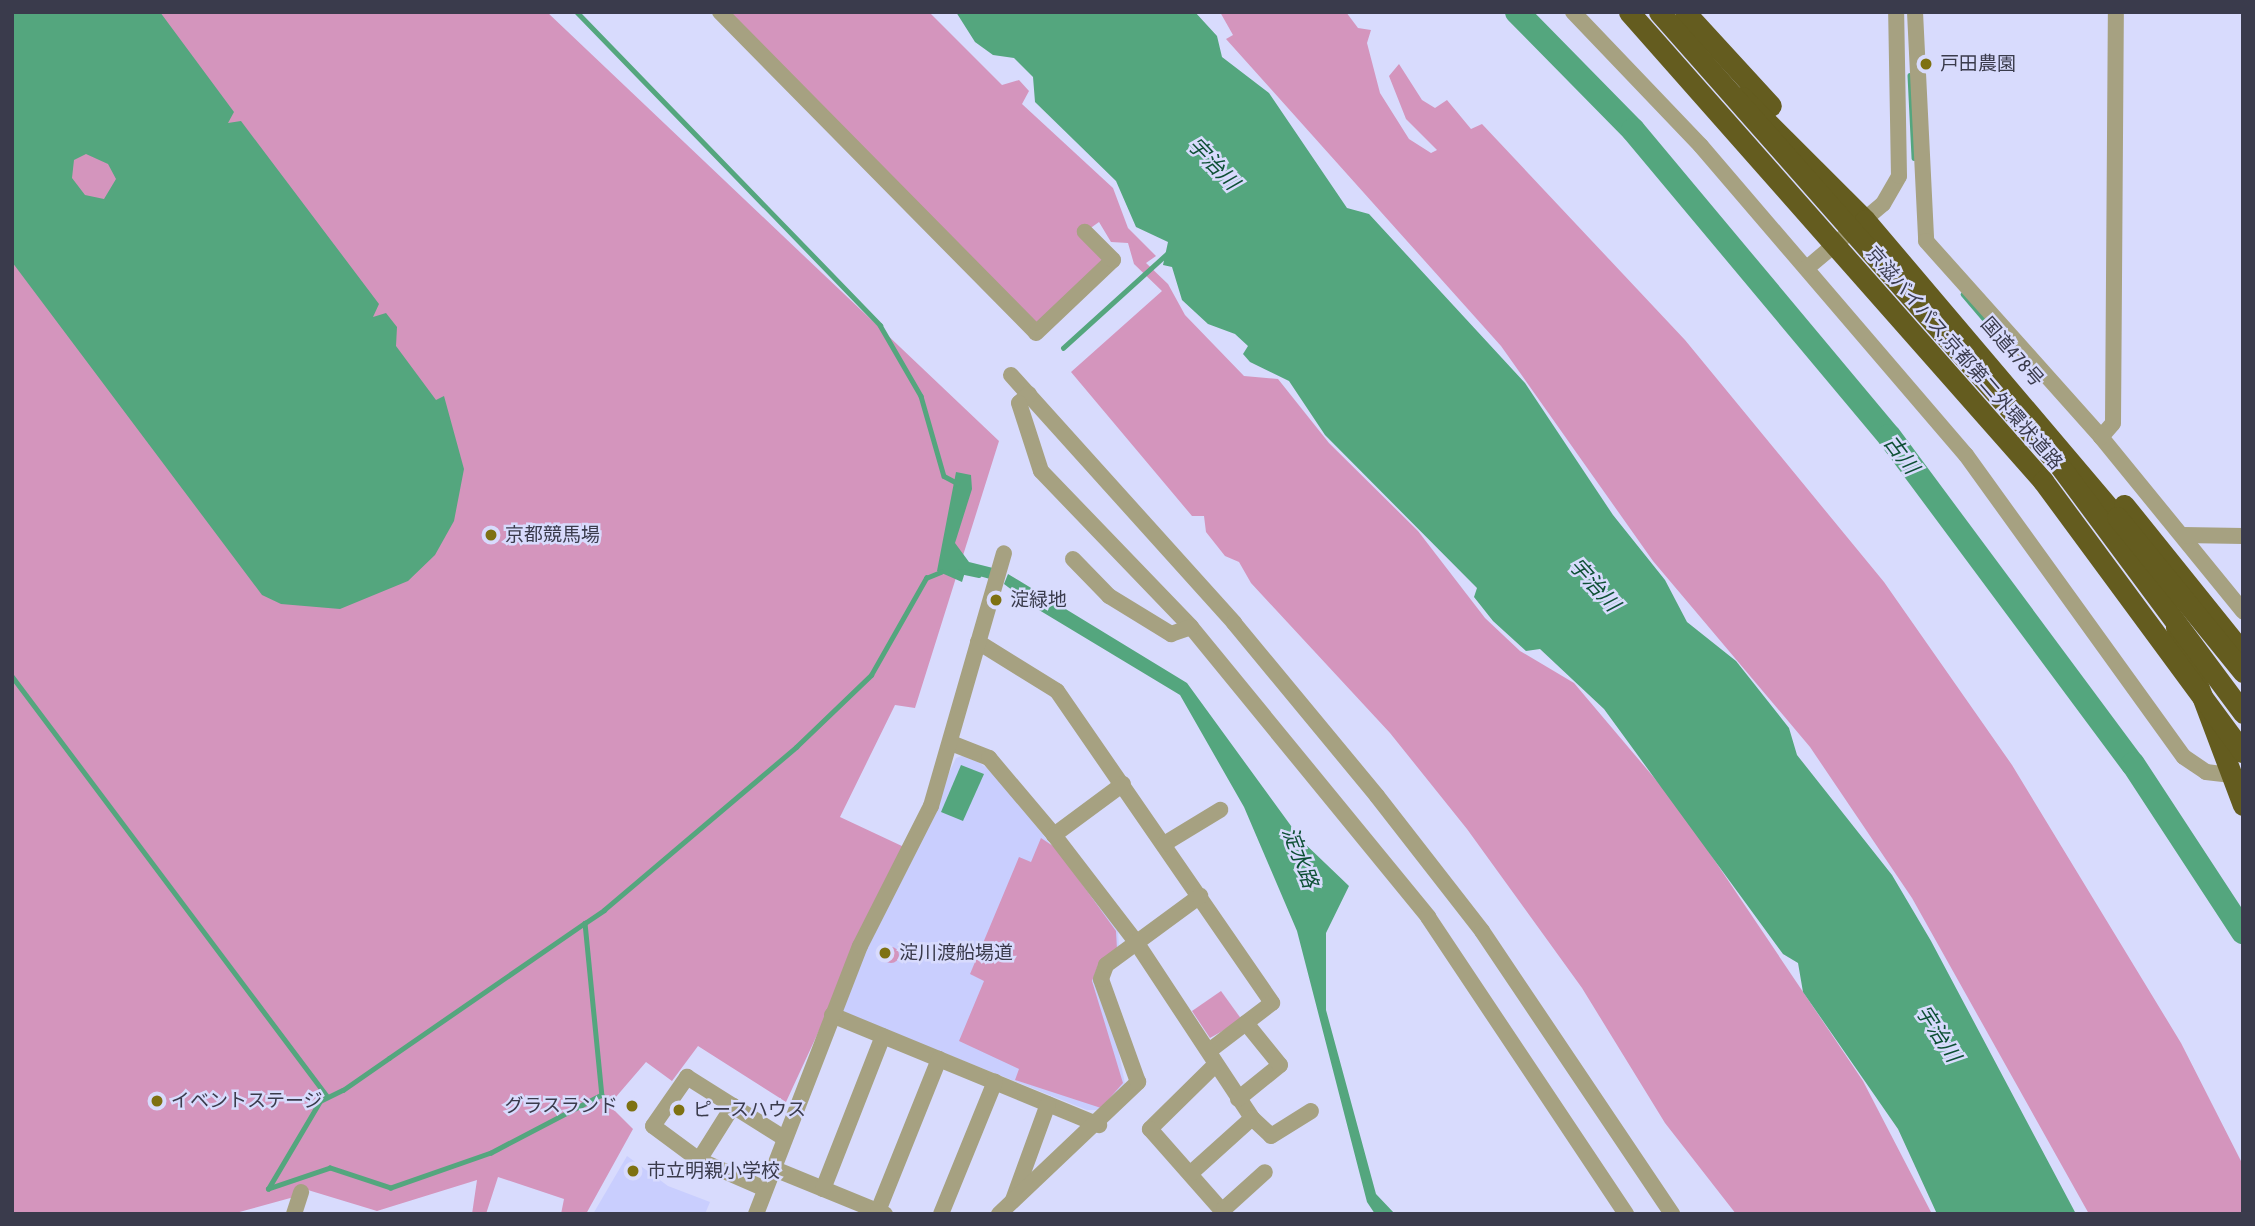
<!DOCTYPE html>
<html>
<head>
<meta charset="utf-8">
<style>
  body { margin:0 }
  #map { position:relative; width:2255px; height:1226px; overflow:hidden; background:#d8dbfd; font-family:"Asap Condensed","Noto Sans JP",sans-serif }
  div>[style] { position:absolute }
  .built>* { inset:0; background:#c9cefe }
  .green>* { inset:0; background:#d495bd }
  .round { border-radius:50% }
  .water>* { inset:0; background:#54a67e }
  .stream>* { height:4.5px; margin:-2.25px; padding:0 2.25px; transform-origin:2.25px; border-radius:2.25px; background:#54a67e }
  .river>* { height:24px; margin:-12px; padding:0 12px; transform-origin:12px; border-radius:12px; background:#54a67e }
  .minor>* { height:16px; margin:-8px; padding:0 8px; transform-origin:8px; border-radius:8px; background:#a6a181 }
  .highway>* { height:21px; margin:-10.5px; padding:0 10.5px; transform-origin:10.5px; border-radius:10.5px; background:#645c1f }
  .highway-bridge>* { height:21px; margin:-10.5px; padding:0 10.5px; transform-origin:10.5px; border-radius:10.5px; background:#645c1f }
  .dots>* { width:19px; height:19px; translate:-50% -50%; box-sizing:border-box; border:4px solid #d8dbfd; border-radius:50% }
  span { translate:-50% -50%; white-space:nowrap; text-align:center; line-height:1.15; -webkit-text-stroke:5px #d8dbfd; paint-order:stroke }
  .poi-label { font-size:19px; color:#3a3b4c }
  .left { translate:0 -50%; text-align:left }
  .right { translate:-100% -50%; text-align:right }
  .street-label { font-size:19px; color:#3a3b4c }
  .water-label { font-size:21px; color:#0e5035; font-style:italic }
  .frame { position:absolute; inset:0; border:14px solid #3a3b4c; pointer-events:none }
</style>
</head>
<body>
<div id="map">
  <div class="built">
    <i style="clip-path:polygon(967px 754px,994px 773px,1118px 930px,1119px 949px,1101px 961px,1125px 1084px,1101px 1110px,1087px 1110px,844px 1013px,839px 1005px,956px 758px)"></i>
    <i style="clip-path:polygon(627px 1156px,668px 1186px,710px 1202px,705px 1214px,593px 1214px)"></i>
  </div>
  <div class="green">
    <i style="clip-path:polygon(12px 12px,547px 12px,999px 441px,915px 708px,895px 705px,840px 817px,904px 847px,786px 1102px,698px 1046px,672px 1081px,646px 1062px,609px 1105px,633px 1129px,586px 1214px,561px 1214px,564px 1199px,498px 1177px,486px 1214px,472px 1214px,477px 1180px,377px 1211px,298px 1187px,294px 1197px,232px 1214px,12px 1214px)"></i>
    <i style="clip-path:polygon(720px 12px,929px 12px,1002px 85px,1019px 80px,1029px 91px,1022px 104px,1113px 188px,1128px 228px,1156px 256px,1146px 263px,1168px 284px,1185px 315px,1244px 376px,1278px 379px,1329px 443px,1418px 531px,1485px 618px,1520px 651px,1574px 683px,1678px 806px,1863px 1081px,1932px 1214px,1736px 1214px,1665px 1123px,1582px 988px,1467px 829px,1390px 733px,1251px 583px,1239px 562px,1225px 556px,1206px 532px,1204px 516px,1192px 516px,1071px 372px,1162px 291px,1134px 264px,1128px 243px,1111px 242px,1099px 222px,1085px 232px,1113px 260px,1036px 333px)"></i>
    <i style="clip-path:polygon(1220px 12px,1346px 12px,1358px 28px,1371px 30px,1367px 43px,1380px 93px,1409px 139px,1431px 153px,1437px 150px,1406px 119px,1389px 76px,1399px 64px,1422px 100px,1435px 108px,1447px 100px,1471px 129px,1482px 124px,1685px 340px,1884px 582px,2012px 765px,2181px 1043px,2243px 1165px,2243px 1214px,2089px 1214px,1912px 898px,1810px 747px,1653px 561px,1501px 346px,1226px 39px,1233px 35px)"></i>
    <i style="clip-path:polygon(1041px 838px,1056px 848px,1116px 931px,1117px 949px,1100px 960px,1092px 981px,1123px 1083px,1101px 1108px,1015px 1080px,1019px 1069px,959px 1041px,984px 981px,970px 974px,1019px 857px,1031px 862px)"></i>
    <i class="round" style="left:883px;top:947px;width:16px;height:16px"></i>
    <i style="clip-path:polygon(1221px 991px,1242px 1020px,1210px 1038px,1192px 1011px)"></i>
  </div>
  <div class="water">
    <i style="clip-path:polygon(evenodd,12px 12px,160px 12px,234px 112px,228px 123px,241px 121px,379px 304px,373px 317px,386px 313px,397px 327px,396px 346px,436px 400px,444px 396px,464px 469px,454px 521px,435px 555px,408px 581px,340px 609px,281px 604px,262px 595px,12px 262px,12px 12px,86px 154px,108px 164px,116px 179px,104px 199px,85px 195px,72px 178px,74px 160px,86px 154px)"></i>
    <i style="clip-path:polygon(956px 12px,1195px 12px,1217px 36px,1222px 57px,1269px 93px,1347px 208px,1369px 214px,1525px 383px,1613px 515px,1665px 580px,1687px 622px,1736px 661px,1789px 728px,1797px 755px,1892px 875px,1931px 941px,2076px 1214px,1937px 1214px,1898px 1129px,1803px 992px,1798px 963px,1783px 954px,1604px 709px,1540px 649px,1526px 651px,1493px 621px,1474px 597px,1477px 588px,1325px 435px,1289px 381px,1250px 362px,1243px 354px,1248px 346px,1235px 334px,1208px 324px,1182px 300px,1172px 267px,1163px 265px,1168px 242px,1136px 227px,1116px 181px,1035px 102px,1033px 77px,1014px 58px,993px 55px,975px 42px)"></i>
    <i style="clip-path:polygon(956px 472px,971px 475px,972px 489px,955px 543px,969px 562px,993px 568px,990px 579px,965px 572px,962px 582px,937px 571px)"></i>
    <i style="clip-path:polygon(1008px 574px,1187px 683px,1302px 841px,1349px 886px,1326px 933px,1326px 1010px,1376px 1194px,1395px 1214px,1375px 1214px,1367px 1202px,1297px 931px,1244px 807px,1180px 695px,1039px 610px,1004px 584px)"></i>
    <i style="clip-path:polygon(961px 765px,984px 774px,963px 821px,941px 812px)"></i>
  </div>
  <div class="stream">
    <i style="left:577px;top:12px;width:436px;rotate:45.9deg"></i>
    <i style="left:880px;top:325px;width:82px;rotate:60deg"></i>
    <i style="left:921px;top:396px;width:83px;rotate:74deg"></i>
    <i style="left:944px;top:476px;width:15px;rotate:28deg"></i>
    <i style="left:1910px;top:75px;width:83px;rotate:87.2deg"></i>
    <i style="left:1963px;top:294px;width:52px;rotate:49.6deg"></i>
    <i style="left:1063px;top:348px;width:143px;rotate:-42.2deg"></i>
    <i style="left:960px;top:571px;width:19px;rotate:12deg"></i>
    <i style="left:12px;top:676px;width:525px;rotate:53.13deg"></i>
    <i style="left:585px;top:923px;width:173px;rotate:84.4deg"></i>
    <i style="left:602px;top:1095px;width:125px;rotate:152.4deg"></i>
    <i style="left:491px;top:1153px;width:106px;rotate:160.7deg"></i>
    <i style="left:391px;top:1188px;width:64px;rotate:-161.8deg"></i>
    <i style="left:330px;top:1168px;width:65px;rotate:161.3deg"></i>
    <i style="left:268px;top:1189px;width:102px;rotate:-59.4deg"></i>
    <i style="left:320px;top:1101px;width:25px;rotate:-26deg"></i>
    <i style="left:343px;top:1090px;width:56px;rotate:-34.8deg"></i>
    <i style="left:389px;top:1058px;width:238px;rotate:-34.6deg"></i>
    <i style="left:585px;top:923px;width:23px;rotate:-34deg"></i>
    <i style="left:604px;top:910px;width:252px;rotate:-40.3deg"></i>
    <i style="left:796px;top:747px;width:104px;rotate:-43.8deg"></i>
    <i style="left:871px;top:675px;width:112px;rotate:-60.4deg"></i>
    <i style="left:926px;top:578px;width:16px;rotate:-22deg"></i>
  </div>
  <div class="river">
    <i style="left:1517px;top:12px;width:165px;rotate:45.5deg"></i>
    <i style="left:1633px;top:130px;width:399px;rotate:50.1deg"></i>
    <i style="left:1889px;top:436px;width:409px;rotate:53.4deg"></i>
    <i style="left:2133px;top:764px;width:201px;rotate:56.8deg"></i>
  </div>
  <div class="minor">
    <i style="left:720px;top:12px;width:450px;rotate:45.4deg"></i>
    <i style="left:1036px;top:333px;width:106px;rotate:-43.5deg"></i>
    <i style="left:1113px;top:260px;width:40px;rotate:-135deg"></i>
    <i style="left:1573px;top:12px;width:185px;rotate:46.3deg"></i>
    <i style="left:1701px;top:146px;width:407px;rotate:49.4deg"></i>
    <i style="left:1966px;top:455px;width:372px;rotate:54.2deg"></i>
    <i style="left:2184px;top:757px;width:27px;rotate:34deg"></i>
    <i style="left:2206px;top:772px;width:26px;rotate:7deg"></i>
    <i style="left:1915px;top:12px;width:229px;rotate:87.2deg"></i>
    <i style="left:1926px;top:241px;width:263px;rotate:48.2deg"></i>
    <i style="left:2101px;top:437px;width:225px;rotate:50.8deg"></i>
    <i style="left:1807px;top:268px;width:99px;rotate:-40.1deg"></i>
    <i style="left:1883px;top:204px;width:32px;rotate:-60deg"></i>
    <i style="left:1899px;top:176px;width:164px;rotate:-91deg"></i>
    <i style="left:1011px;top:375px;width:334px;rotate:48deg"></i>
    <i style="left:1234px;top:623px;width:224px;rotate:50.4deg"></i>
    <i style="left:1377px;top:796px;width:171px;rotate:52.1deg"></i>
    <i style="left:1482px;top:931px;width:341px;rotate:56.1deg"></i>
    <i style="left:1029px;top:394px;width:13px;rotate:138deg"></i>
    <i style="left:1019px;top:403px;width:71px;rotate:72.1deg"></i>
    <i style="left:1041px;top:471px;width:216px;rotate:46.1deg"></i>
    <i style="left:1191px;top:627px;width:375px;rotate:50.7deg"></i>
    <i style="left:1428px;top:917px;width:357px;rotate:56.3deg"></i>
    <i style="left:2101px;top:437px;width:18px;rotate:-49deg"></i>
    <i style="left:2113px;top:423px;width:411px;rotate:-89.6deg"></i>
    <i style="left:2183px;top:535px;width:60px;rotate:1deg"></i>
    <i style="left:1073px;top:559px;width:52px;rotate:45.8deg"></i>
    <i style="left:1109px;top:596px;width:73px;rotate:31.5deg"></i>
    <i style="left:1171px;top:634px;width:21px;rotate:-19deg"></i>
    <i style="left:978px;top:642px;width:93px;rotate:31.8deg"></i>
    <i style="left:1057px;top:691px;width:379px;rotate:55.4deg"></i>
    <i style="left:1272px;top:1003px;width:79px;rotate:142.7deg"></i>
    <i style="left:951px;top:743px;width:41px;rotate:21.5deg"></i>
    <i style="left:989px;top:758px;width:101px;rotate:49.8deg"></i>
    <i style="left:1123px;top:784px;width:86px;rotate:143.5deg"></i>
    <i style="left:1054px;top:835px;width:135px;rotate:52.5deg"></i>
    <i style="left:1136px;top:942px;width:211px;rotate:56.6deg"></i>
    <i style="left:1252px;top:1118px;width:26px;rotate:43deg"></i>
    <i style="left:1271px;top:1136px;width:47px;rotate:-32deg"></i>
    <i style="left:1164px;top:844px;width:66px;rotate:-31.3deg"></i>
    <i style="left:832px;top:1015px;width:289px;rotate:22.4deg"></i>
    <i style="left:1214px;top:1066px;width:90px;rotate:135.5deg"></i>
    <i style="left:1150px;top:1129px;width:113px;rotate:48.6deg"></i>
    <i style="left:1238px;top:1099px;width:54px;rotate:-39deg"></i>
    <i style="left:1280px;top:1065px;width:54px;rotate:-129deg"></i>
    <i style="left:699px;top:1160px;width:64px;rotate:-57.8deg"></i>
    <i style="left:772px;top:1168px;width:122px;rotate:22.2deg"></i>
    <i style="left:1191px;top:1173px;width:82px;rotate:-42deg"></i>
    <i style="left:765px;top:1189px;width:72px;rotate:-156.3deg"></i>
    <i style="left:699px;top:1160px;width:57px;rotate:-143.5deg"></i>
    <i style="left:653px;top:1126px;width:60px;rotate:-55.2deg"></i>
    <i style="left:687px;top:1077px;width:115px;rotate:32.2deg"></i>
    <i style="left:823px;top:1189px;width:164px;rotate:-68.6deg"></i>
    <i style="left:1013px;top:1200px;width:102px;rotate:-70deg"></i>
    <i style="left:1224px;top:1209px;width:55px;rotate:-42.1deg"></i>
    <i style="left:878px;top:1211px;width:164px;rotate:-68.1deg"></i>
    <i style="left:294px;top:1214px;width:23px;rotate:-72deg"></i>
    <i style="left:756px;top:1214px;width:287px;rotate:-68.8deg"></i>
    <i style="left:860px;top:946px;width:157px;rotate:-63.1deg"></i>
    <i style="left:931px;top:806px;width:263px;rotate:-73.9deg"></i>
    <i style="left:941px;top:1214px;width:143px;rotate:-67.8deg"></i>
    <i style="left:999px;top:1214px;width:192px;rotate:-43.5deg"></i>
    <i style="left:1138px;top:1082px;width:109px;rotate:-109.8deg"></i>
    <i style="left:1101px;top:979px;width:15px;rotate:-70deg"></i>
    <i style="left:1106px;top:965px;width:117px;rotate:-36.3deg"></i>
  </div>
  <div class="highway">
    <i style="left:1685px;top:12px;width:127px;rotate:47.5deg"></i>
    <i style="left:1742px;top:97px;width:174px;rotate:45deg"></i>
    <i style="left:1865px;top:220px;width:405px;rotate:49.7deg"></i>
    <i style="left:2124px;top:505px;width:190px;rotate:51.2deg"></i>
    <i style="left:2176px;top:627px;width:190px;rotate:69.4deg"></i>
  </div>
  <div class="highway-bridge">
    <i style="left:1629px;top:12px;width:626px;rotate:48.56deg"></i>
    <i style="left:2043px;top:481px;width:337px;rotate:53.6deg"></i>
    <i style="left:1659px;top:12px;width:604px;rotate:48.56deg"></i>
    <i style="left:2059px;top:465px;width:309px;rotate:53.4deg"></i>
    <i style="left:2117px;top:517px;width:200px;rotate:50.9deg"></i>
  </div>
  <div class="dots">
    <i style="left:1926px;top:64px;background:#7e7112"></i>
    <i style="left:491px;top:535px;background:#7e7112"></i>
    <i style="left:996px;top:600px;background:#7e7112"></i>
    <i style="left:885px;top:953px;background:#7e7112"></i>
    <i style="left:157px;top:1101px;background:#7e7112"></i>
    <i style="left:632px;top:1106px;background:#7e7112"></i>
    <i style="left:679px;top:1110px;background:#7e7112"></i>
    <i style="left:633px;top:1171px;background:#7e7112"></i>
  </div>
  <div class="poi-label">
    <span class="left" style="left:1940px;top:64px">戸田農園</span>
    <span class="left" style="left:505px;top:535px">京都競馬場</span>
    <span class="left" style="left:1010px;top:600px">淀緑地</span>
    <span class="left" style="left:899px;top:953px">淀川渡船場道</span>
    <span class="left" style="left:171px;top:1101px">イベントステージ</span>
    <span class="right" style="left:618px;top:1106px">グラスランド</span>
    <span class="left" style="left:693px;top:1110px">ピースハウス</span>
    <span class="left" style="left:647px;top:1171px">市立明親小学校</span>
  </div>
  <div class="street-label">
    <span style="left:2012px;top:352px;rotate:49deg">国道478号</span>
    <span style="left:1964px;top:358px;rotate:49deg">京滋バイパス;京都第二外環状道路</span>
  </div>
  <div class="water-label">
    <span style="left:1214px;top:163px;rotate:46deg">宇治川</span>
    <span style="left:1902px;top:454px;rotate:53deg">古川</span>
    <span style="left:1595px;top:584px;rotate:48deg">宇治川</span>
    <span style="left:1301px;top:857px;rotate:69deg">淀水路</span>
    <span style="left:1939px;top:1033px;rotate:57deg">宇治川</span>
  </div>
  <div class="frame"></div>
</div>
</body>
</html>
